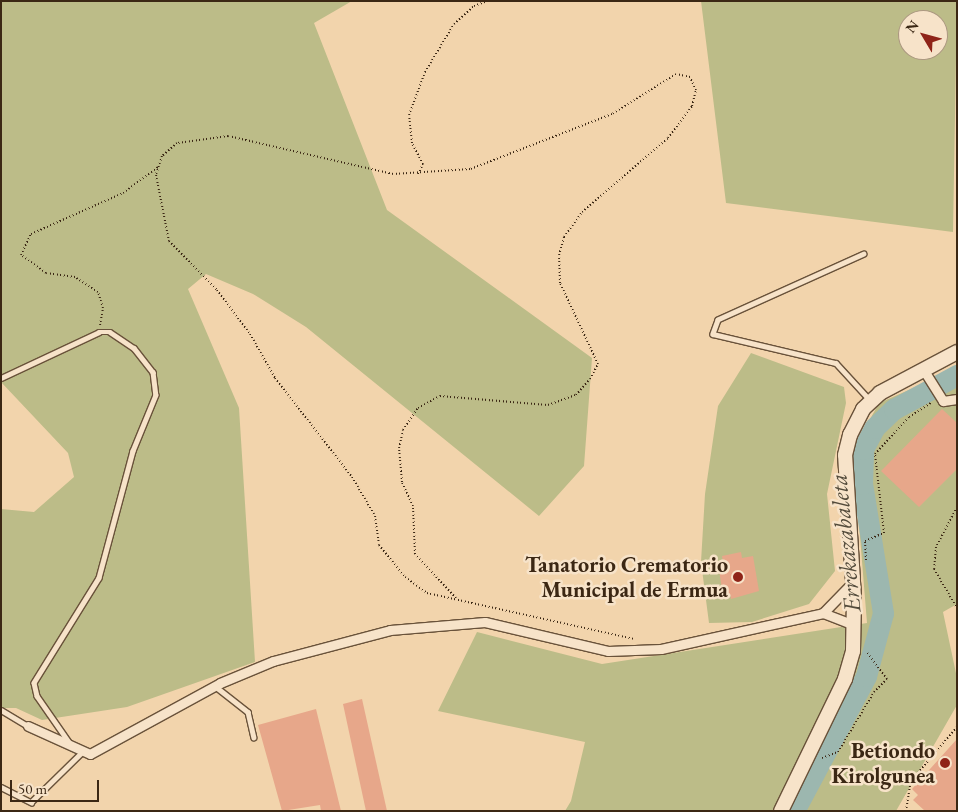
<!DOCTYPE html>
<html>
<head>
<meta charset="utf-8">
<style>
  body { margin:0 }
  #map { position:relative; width:958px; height:812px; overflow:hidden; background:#f2d4ac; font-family:"EB Garamond",serif }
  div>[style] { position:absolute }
  .green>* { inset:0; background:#bcbc88 }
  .river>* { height:21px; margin:-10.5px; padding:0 10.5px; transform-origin:10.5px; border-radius:10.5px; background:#9cb7af }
  .building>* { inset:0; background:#e7a78a }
  .path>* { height:2px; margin-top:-1px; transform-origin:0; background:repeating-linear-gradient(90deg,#3b2714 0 1px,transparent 0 3.5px) }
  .roads { filter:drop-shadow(1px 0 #69523a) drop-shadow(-1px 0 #69523a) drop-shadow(0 1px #69523a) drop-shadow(0 -1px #69523a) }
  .lane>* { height:4.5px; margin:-2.25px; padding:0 2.25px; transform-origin:2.25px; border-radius:2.25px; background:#f7e3c9 }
  .street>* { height:9px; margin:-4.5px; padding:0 4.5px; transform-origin:4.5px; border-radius:4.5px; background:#f7e3c9 }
  .secondary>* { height:14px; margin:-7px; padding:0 7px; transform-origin:7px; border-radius:7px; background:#f7e3c9 }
  .dots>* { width:14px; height:14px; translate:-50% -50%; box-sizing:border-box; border:2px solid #f7e3c9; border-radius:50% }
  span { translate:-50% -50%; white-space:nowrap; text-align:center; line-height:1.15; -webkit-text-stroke:5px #f7e3c9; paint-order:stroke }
  .poi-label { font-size:22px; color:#3b2714; font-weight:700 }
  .right { translate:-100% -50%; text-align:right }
  .water-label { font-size:24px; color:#534b3b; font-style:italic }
  .frame { position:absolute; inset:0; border:2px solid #3b2714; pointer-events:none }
  .north { position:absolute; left:898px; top:10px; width:50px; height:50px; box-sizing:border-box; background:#f7e3c9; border:1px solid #ac9881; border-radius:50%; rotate:307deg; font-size:14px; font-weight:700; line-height:20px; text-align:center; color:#3b2714 }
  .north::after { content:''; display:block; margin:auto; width:18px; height:22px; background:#8f2418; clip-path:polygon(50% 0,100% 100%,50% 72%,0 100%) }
  .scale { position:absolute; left:10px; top:780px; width:89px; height:22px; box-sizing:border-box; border:2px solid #3b2714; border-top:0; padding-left:6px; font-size:15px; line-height:18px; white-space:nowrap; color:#3b2714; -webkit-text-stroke:4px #f7e3c9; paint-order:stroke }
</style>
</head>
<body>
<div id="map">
  <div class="green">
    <i style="clip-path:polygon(1px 1px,352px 1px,314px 23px,387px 210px,592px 358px,584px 466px,539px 516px,306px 327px,253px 294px,206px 274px,188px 289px,239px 408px,255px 662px,127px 707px,42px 720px,16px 708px,1px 708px,1px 509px,34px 512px,74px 477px,68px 453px,1px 382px)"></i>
    <i style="clip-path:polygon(evenodd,701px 1px,957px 1px,953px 232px,726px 203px,701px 1px,908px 20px,938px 20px,938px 50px,908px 50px,908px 20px)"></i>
    <i style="clip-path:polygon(751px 353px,844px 387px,846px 403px,827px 494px,835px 571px,809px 604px,752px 622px,709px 623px,701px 562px,705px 494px,718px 406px)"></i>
    <i style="clip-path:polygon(957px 369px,957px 604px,943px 612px,957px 678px,957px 705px,896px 811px,565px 811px,571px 801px,585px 742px,438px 711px,477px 632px,602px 664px,867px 623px,853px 450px,879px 403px)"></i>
  </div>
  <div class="river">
    <i style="left:794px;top:811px;width:153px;rotate:-61.9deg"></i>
    <i style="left:866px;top:676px;width:65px;rotate:-74.9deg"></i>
    <i style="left:883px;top:613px;width:131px;rotate:-99.2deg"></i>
    <i style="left:862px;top:484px;width:35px;rotate:-88deg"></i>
    <i style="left:863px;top:449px;width:24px;rotate:-62deg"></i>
    <i style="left:874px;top:428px;width:28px;rotate:-44deg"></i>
    <i style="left:894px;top:409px;width:72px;rotate:-28.4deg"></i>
  </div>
  <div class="building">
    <i style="clip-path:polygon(942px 409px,957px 423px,957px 469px,919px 507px,881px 471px)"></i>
    <i style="clip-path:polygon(741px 552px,742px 558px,753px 556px,759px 591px,731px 599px,730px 594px,723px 596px,718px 563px,723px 562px,722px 556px)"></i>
    <i style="clip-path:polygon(362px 699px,387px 811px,366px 811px,343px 704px)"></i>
    <i style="clip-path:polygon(316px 709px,341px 811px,321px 811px,320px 805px,282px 811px,258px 725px)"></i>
    <i style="clip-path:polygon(957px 739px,957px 811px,925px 811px,913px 800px,918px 795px,912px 789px)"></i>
  </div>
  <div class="path">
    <i style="left:418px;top:174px;width:11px;rotate:-63deg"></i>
    <i style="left:423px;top:164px;width:24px;rotate:-118deg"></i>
    <i style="left:412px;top:143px;width:28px;rotate:-96deg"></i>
    <i style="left:409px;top:115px;width:46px;rotate:-69.6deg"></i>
    <i style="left:425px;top:72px;width:56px;rotate:-58.9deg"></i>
    <i style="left:454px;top:24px;width:27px;rotate:-42deg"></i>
    <i style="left:474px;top:6px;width:14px;rotate:-21deg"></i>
    <i style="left:100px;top:325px;width:17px;rotate:-80deg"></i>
    <i style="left:103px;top:308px;width:17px;rotate:-107deg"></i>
    <i style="left:98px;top:292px;width:27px;rotate:-147deg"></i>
    <i style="left:75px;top:277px;width:29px;rotate:-172deg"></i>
    <i style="left:46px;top:273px;width:31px;rotate:-144deg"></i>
    <i style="left:21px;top:255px;width:23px;rotate:-65deg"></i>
    <i style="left:31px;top:234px;width:101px;rotate:-24deg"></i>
    <i style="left:123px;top:193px;width:44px;rotate:-36.6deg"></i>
    <i style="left:957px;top:507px;width:45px;rotate:117.7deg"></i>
    <i style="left:936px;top:547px;width:22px;rotate:95deg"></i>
    <i style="left:934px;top:569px;width:45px;rotate:59.5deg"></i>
    <i style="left:866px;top:560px;width:19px;rotate:-93deg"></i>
    <i style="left:865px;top:541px;width:21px;rotate:-23deg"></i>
    <i style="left:884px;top:533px;width:80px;rotate:-96.5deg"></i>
    <i style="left:875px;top:454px;width:50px;rotate:-47.4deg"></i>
    <i style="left:909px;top:417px;width:27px;rotate:-33deg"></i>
    <i style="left:456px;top:598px;width:60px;rotate:-133deg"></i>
    <i style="left:415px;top:554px;width:48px;rotate:-92.4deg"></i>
    <i style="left:413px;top:506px;width:26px;rotate:-115deg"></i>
    <i style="left:402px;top:482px;width:34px;rotate:-95deg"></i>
    <i style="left:399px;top:448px;width:18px;rotate:-77deg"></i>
    <i style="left:403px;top:430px;width:27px;rotate:-56deg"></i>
    <i style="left:418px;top:408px;width:25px;rotate:-29deg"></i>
    <i style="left:440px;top:396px;width:108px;rotate:4.8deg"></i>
    <i style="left:548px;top:405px;width:30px;rotate:-20deg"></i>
    <i style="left:576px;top:395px;width:21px;rotate:-49deg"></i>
    <i style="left:590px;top:379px;width:17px;rotate:-62deg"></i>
    <i style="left:598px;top:364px;width:89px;rotate:-115.1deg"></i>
    <i style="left:560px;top:283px;width:28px;rotate:-92deg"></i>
    <i style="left:559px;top:255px;width:19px;rotate:-74deg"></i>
    <i style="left:564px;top:237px;width:31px;rotate:-54deg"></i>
    <i style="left:582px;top:212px;width:113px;rotate:-40.7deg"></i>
    <i style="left:668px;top:138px;width:40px;rotate:-53deg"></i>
    <i style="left:692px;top:106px;width:16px;rotate:-76deg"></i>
    <i style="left:696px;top:90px;width:14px;rotate:-115deg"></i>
    <i style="left:690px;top:77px;width:14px;rotate:-168deg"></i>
    <i style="left:676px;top:74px;width:75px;rotate:148deg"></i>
    <i style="left:612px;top:114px;width:152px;rotate:158.8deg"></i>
    <i style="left:470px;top:169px;width:77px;rotate:176.3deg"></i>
    <i style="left:393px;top:174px;width:169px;rotate:-167deg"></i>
    <i style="left:228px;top:136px;width:51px;rotate:172.2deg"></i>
    <i style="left:177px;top:143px;width:20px;rotate:139deg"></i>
    <i style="left:162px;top:156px;width:20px;rotate:108deg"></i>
    <i style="left:156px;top:175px;width:67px;rotate:78.9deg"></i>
    <i style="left:169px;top:241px;width:69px;rotate:45.6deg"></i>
    <i style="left:217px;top:290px;width:55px;rotate:53.1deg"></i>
    <i style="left:250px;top:334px;width:51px;rotate:60.4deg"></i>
    <i style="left:275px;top:378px;width:125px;rotate:52.1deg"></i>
    <i style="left:352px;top:477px;width:45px;rotate:59.5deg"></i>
    <i style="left:375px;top:516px;width:29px;rotate:82deg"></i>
    <i style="left:379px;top:545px;width:41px;rotate:50.9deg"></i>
    <i style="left:405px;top:577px;width:27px;rotate:36deg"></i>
    <i style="left:427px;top:593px;width:213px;rotate:12.5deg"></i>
    <i style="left:822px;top:758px;width:17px;rotate:-21deg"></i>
    <i style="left:838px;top:752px;width:70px;rotate:-59deg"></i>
    <i style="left:874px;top:692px;width:18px;rotate:-45deg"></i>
    <i style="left:887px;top:679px;width:34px;rotate:-127deg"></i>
    <i style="left:906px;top:811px;width:30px;rotate:-81deg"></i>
    <i style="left:911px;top:781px;width:71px;rotate:-49.6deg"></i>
  </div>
  <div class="roads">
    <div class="lane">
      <i style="left:864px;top:254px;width:160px;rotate:155.7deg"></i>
      <i style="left:718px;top:320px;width:15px;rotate:110deg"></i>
      <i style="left:713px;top:334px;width:126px;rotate:13.3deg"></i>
      <i style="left:836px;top:363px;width:50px;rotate:47.4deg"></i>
      <i style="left:1px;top:378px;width:108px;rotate:-25.1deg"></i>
      <i style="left:99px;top:332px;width:11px"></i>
      <i style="left:110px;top:332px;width:29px;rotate:34deg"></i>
      <i style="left:134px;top:348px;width:31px;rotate:52deg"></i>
      <i style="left:153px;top:372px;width:23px;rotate:83deg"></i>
      <i style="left:156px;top:395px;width:61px;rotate:112.3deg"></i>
      <i style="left:133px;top:451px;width:131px;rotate:105deg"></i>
      <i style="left:99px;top:578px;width:123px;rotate:121.8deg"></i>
      <i style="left:34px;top:683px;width:13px;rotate:77deg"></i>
      <i style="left:37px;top:696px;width:60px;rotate:55.2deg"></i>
      <i style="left:215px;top:686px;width:42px;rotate:38.2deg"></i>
      <i style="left:248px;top:712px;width:26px;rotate:77deg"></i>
      <i style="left:1px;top:710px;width:31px;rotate:31deg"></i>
      <i style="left:1px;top:787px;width:34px;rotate:27deg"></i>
      <i style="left:31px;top:802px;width:73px;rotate:-44.4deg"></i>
    </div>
    <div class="street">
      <i style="left:923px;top:369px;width:38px;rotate:58deg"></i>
      <i style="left:943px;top:401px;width:14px;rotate:-8deg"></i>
      <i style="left:823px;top:613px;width:33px;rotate:21deg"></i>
      <i style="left:28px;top:726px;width:68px;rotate:24.3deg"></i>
      <i style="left:90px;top:754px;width:148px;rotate:-28.6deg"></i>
      <i style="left:220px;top:683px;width:57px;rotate:-22.5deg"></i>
      <i style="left:273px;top:661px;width:121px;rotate:-14.8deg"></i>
      <i style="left:390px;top:630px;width:95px;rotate:-4.8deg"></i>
      <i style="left:485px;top:622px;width:126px;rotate:13.3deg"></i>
      <i style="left:608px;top:651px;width:53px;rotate:-2.2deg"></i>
      <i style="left:661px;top:649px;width:166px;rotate:-12.5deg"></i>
      <i style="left:823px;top:613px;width:43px;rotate:-45.9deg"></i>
    </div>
    <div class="secondary">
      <i style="left:781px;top:811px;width:147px;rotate:-64.1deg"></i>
      <i style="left:845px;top:679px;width:29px;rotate:-74deg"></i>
      <i style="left:853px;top:651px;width:54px;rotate:-88.9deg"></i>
      <i style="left:854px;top:597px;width:142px;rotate:-93.6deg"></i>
      <i style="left:845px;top:455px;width:21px;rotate:-76deg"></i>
      <i style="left:850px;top:435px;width:29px;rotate:-63deg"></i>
      <i style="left:863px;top:409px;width:23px;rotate:-43deg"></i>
      <i style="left:880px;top:393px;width:87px;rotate:-28deg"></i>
    </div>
  </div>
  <div class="dots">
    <i style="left:738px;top:577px;background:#8f2418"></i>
    <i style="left:945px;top:763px;background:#8f2418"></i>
  </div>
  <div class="poi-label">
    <span class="right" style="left:728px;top:577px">Tanatorio Crematorio<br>Municipal de Ermua</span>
    <span class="right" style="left:935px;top:763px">Betiondo<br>Kirolgunea</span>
  </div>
  <div class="water-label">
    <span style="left:845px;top:543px;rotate:-96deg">Errekazabaleta</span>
  </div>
  <div class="frame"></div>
  <div class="north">N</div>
  <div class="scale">50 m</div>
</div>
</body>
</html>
